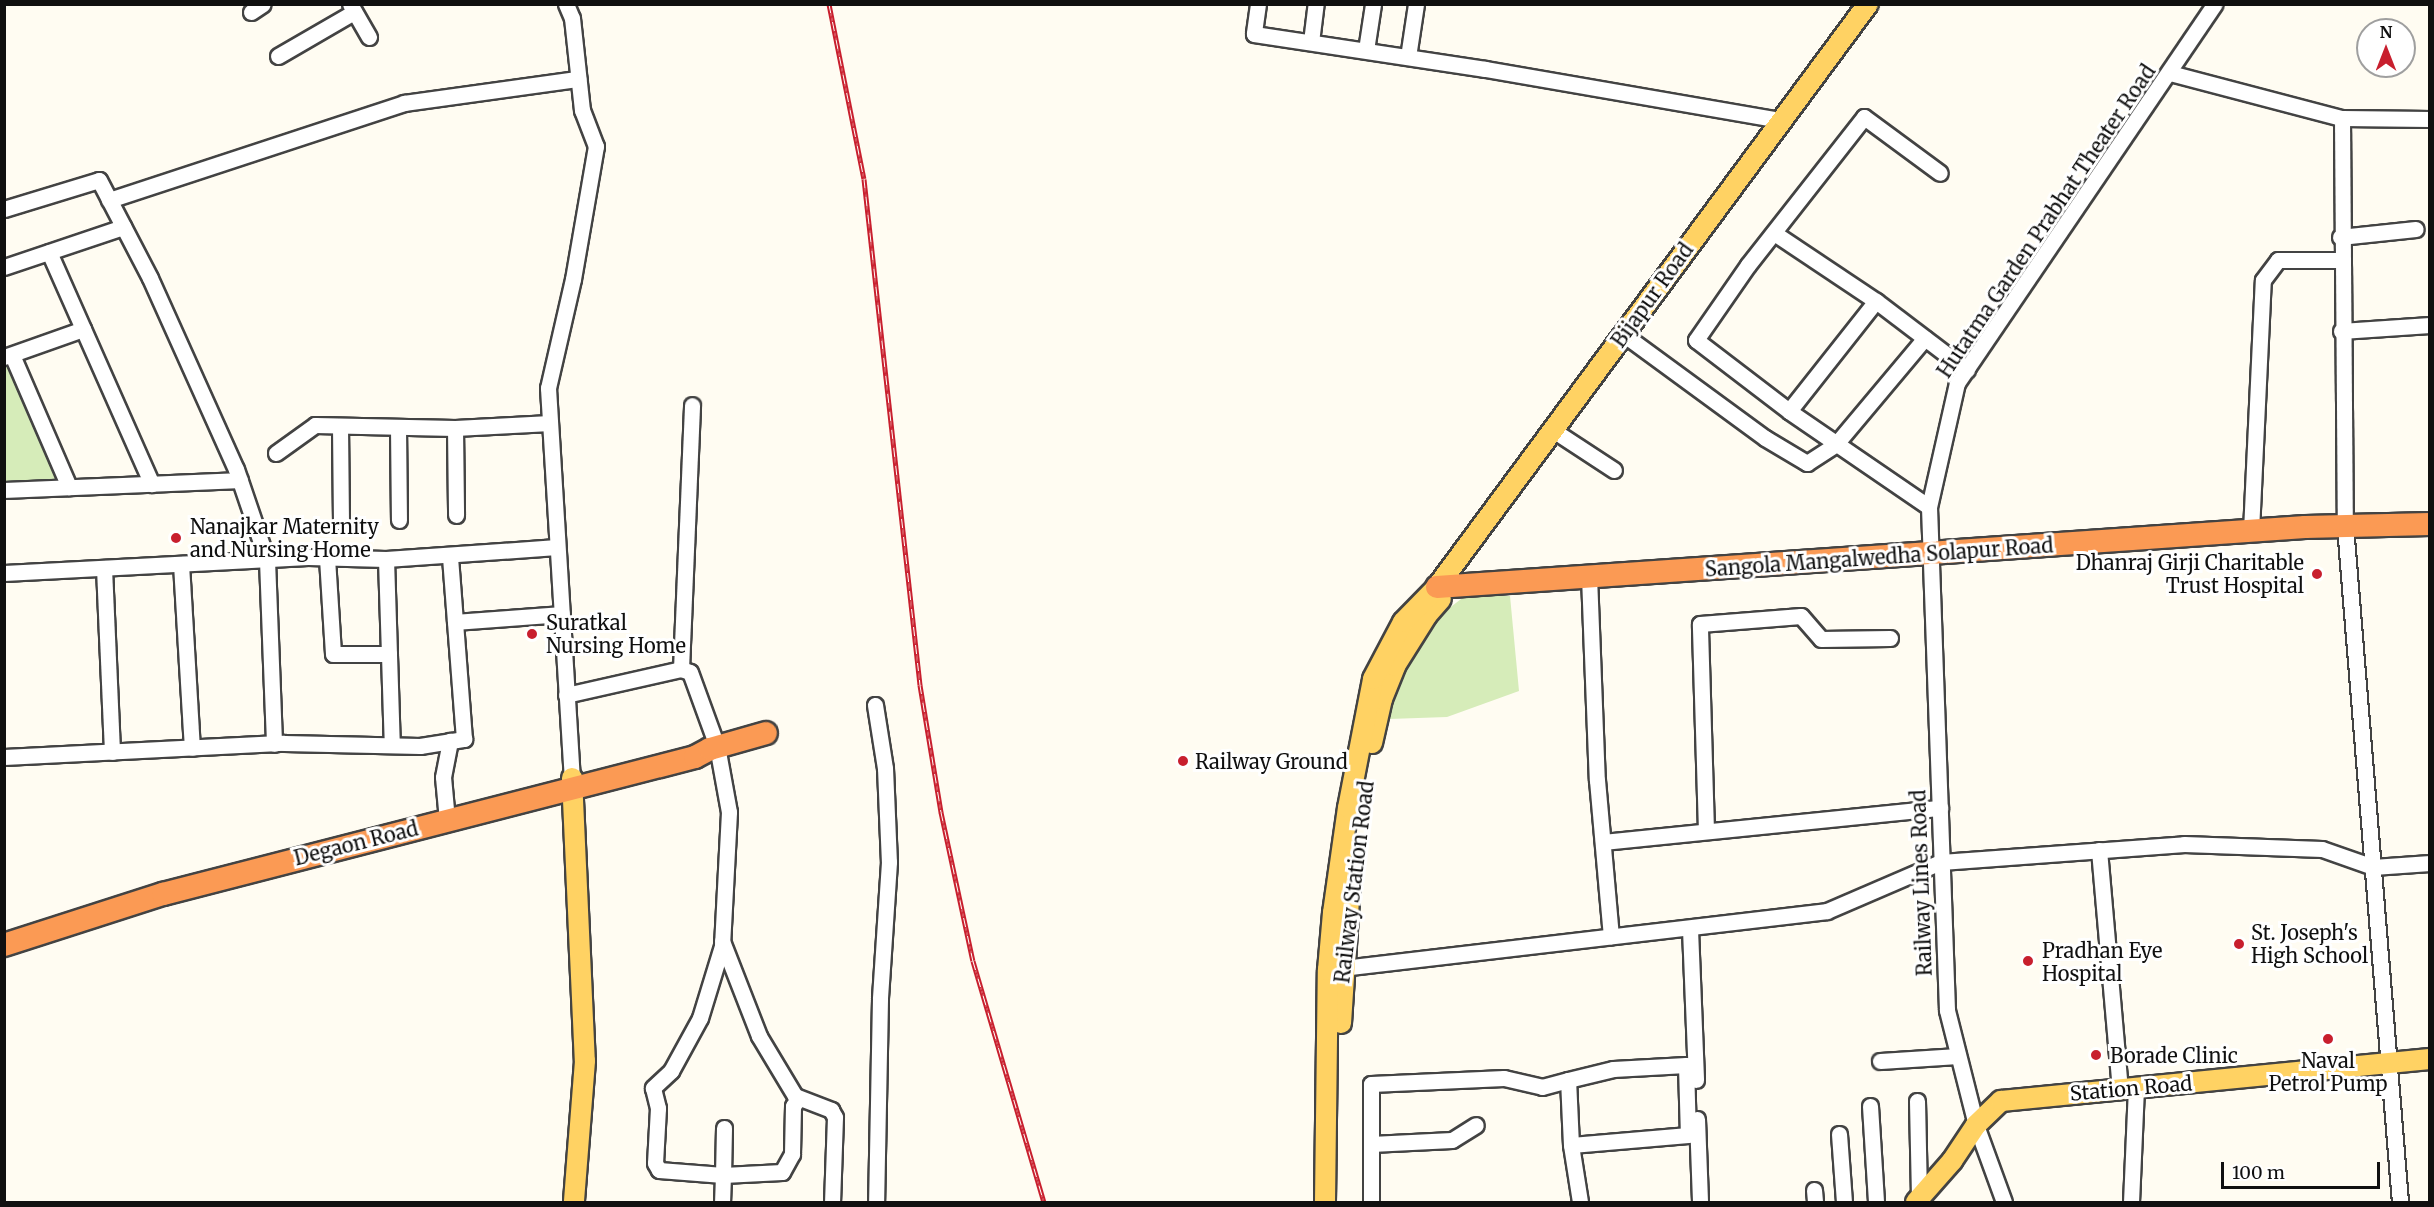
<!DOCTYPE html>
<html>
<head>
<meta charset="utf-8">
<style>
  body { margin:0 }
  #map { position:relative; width:2434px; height:1207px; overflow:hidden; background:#fffcf2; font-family:Merriweather,serif }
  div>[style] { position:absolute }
  .green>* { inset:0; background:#d6ecb9 }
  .roads { filter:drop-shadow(2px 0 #434343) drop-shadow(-2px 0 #434343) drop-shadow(0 2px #434343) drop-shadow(0 -2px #434343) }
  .minor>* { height:15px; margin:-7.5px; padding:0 7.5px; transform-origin:7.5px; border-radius:7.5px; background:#fff }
  .major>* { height:20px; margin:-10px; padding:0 10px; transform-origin:10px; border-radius:10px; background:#ffd263 }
  .highway>* { height:22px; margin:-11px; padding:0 11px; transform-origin:11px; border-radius:11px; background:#fb9a54 }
  .rail>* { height:5px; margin-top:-2.5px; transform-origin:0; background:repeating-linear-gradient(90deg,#fff 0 9px,#c81f2e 0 18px); box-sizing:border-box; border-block:2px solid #c81f2e }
  .dots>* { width:16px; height:16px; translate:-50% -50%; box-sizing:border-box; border:3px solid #fff; border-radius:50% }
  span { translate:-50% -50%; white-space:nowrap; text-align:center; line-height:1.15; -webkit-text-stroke:6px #fff; paint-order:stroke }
  .street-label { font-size:20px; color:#101010 }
  .poi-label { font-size:20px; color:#101010 }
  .left { translate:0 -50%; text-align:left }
  .right { translate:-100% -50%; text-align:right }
  .frame { position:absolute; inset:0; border:6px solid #101010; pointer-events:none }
  .north { position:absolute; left:2356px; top:18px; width:60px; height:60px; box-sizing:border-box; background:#fff; border:2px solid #9f9f9f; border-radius:50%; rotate:0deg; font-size:16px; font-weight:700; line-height:24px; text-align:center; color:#101010 }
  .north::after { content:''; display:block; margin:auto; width:21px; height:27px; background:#c81f2e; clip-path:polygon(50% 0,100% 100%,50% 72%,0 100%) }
  .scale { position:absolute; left:2221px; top:1162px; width:159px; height:27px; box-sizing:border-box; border:3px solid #101010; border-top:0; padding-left:8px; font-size:18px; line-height:21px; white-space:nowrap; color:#101010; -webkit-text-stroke:4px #fff; paint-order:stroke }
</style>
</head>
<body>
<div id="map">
  <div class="green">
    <i style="clip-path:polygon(11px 360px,64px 484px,5px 486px,4px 363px)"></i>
    <i style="clip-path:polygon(1465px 596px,1510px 596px,1519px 691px,1447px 717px,1389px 719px,1392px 692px,1401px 674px,1439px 616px)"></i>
  </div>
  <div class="roads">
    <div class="minor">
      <i style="left:350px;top:4px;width:38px;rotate:60deg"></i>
      <i style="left:566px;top:4px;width:15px;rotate:67deg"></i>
      <i style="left:572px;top:18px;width:93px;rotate:83.8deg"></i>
      <i style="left:582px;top:110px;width:39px;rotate:69deg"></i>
      <i style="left:596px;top:146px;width:135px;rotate:99.8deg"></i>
      <i style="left:573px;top:279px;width:112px;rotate:102.9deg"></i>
      <i style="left:548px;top:388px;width:391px;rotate:86.5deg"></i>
      <i style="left:1258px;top:4px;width:30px;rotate:98deg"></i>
      <i style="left:1254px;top:34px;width:234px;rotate:8.6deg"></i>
      <i style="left:1485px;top:69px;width:300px;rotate:9.8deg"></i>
      <i style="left:251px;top:12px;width:14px;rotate:-34deg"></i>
      <i style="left:1311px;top:42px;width:38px;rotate:-83deg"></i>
      <i style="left:1366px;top:50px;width:47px;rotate:-81.3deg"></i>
      <i style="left:278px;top:56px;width:88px;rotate:-30.1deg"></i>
      <i style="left:1408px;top:57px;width:54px;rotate:-81.4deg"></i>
      <i style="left:2170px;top:73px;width:178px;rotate:14.7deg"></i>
      <i style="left:2342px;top:118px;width:88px;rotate:0.7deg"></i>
      <i style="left:2342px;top:118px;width:408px;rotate:89.6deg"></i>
      <i style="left:2345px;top:526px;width:678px;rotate:85.35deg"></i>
      <i style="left:109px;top:200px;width:311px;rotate:-18.2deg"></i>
      <i style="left:404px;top:103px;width:176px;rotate:-7.9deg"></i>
      <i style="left:4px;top:209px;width:99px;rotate:-17deg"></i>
      <i style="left:99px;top:180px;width:110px;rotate:62.5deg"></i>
      <i style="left:150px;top:278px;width:209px;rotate:65.8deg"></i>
      <i style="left:236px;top:469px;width:96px;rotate:71.2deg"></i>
      <i style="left:267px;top:560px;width:184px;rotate:87.8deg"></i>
      <i style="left:1774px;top:233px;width:123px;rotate:33.7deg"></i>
      <i style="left:1876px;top:301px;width:114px;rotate:37.2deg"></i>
      <i style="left:2340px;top:237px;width:76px;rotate:-6deg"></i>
      <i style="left:49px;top:252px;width:254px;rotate:66.1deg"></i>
      <i style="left:4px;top:267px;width:126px;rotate:-18.6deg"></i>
      <i style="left:2341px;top:331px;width:89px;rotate:-3.9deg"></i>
      <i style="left:1623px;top:334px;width:176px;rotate:36.2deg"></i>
      <i style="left:1765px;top:438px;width:49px;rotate:30.8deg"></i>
      <i style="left:1807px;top:463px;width:35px;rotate:-33deg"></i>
      <i style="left:1836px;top:444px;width:138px;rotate:-50deg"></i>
      <i style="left:12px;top:355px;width:144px;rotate:66.6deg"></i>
      <i style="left:4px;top:357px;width:84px;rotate:-19.5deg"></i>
      <i style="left:1789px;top:411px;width:140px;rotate:-51.7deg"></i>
      <i style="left:340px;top:426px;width:96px;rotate:89.4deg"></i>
      <i style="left:398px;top:427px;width:93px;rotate:89.4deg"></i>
      <i style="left:455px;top:428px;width:87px;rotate:89.3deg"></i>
      <i style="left:1562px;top:436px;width:62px;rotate:33.2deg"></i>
      <i style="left:276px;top:453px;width:48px;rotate:-35.7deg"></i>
      <i style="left:315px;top:425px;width:140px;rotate:1.2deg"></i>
      <i style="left:455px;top:428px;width:95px;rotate:-3deg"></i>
      <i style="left:4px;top:490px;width:236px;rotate:-2.4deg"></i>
      <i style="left:1929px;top:507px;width:170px;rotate:-145.6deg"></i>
      <i style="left:1789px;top:411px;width:117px;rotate:-142.6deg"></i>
      <i style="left:1696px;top:340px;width:91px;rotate:-55.3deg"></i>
      <i style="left:1748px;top:265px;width:188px;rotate:-51.9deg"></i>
      <i style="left:1864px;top:117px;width:94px;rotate:36.4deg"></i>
      <i style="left:2251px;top:531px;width:251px;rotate:-87.3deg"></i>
      <i style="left:2263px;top:280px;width:25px;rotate:-53deg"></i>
      <i style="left:2278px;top:260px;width:62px"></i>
      <i style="left:327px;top:558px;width:96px;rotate:86.4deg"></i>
      <i style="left:333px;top:654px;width:56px"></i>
      <i style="left:386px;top:559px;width:186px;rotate:88.2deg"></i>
      <i style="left:181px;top:564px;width:184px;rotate:86.6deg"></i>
      <i style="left:104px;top:568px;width:184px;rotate:87.5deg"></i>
      <i style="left:4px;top:573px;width:304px;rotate:-3deg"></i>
      <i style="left:308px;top:557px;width:78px;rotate:1.5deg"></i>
      <i style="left:386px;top:559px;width:171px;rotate:-4deg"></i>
      <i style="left:1589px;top:576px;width:204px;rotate:87.8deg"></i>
      <i style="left:1597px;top:780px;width:157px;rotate:84.9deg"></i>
      <i style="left:455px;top:622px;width:107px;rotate:-4.3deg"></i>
      <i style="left:681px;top:669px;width:264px;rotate:-87.6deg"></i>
      <i style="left:566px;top:695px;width:118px;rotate:-12.7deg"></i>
      <i style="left:681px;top:669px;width:9px;rotate:18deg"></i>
      <i style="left:690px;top:672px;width:79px;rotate:70deg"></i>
      <i style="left:717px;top:746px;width:67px;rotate:79.7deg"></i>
      <i style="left:729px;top:812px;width:134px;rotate:93deg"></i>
      <i style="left:722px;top:946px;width:75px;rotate:107deg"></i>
      <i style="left:700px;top:1018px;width:60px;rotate:118.7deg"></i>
      <i style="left:671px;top:1071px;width:25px;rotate:137deg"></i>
      <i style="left:653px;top:1088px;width:21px;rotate:76deg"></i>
      <i style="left:658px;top:1108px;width:55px;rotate:93.1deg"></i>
      <i style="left:655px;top:1163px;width:8px;rotate:60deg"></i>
      <i style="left:659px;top:1170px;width:64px;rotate:4.5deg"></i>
      <i style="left:723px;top:1175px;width:27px;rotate:92deg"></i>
      <i style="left:875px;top:705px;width:64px;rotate:81deg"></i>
      <i style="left:885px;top:768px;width:94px;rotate:87.6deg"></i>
      <i style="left:889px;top:862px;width:137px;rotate:93.8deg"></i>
      <i style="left:880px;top:999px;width:203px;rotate:91.1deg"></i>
      <i style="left:4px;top:757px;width:280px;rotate:-2.9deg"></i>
      <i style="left:284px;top:743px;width:136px;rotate:1.3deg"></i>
      <i style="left:420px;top:746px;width:45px;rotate:-9deg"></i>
      <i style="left:464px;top:739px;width:184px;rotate:-94.4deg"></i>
      <i style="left:447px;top:820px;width:43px;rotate:-95.3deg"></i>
      <i style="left:443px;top:777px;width:37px;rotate:-79deg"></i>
      <i style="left:1706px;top:831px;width:207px;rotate:-91.7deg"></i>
      <i style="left:1700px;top:624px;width:101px;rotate:-4.5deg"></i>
      <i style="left:1801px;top:616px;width:30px;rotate:49deg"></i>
      <i style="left:1821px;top:639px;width:69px;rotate:-0.8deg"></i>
      <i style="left:1603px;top:842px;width:339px;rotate:-5.8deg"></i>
      <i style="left:2099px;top:850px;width:240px;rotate:85deg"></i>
      <i style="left:1690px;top:929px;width:151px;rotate:87.7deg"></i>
      <i style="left:722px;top:941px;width:102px;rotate:68.7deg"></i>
      <i style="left:759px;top:1036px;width:70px;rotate:59deg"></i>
      <i style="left:795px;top:1096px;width:39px;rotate:21deg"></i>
      <i style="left:831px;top:1110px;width:8px;rotate:60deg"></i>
      <i style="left:835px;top:1117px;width:85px;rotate:92deg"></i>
      <i style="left:1334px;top:969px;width:496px;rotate:-6.7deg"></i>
      <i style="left:1827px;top:911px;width:124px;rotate:-23.3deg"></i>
      <i style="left:1941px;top:862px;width:244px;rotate:-4.2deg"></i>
      <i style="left:2184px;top:844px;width:138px;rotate:2.1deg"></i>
      <i style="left:2322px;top:849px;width:54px;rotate:19.4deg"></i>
      <i style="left:2373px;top:867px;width:57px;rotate:-4deg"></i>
      <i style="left:1880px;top:1061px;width:78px;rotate:-3.7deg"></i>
      <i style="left:1917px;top:1101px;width:96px;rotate:88.8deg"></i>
      <i style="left:1870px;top:1106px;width:96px;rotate:86.4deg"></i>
      <i style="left:1697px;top:1119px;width:83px;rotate:87.9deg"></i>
      <i style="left:724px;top:1128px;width:47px;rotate:91.2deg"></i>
      <i style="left:723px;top:1175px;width:59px;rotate:-2.9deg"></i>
      <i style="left:782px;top:1172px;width:21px;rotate:-61deg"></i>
      <i style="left:792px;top:1154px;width:48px;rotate:-88.8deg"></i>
      <i style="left:793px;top:1106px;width:9px;rotate:-54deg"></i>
      <i style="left:1839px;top:1134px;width:68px;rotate:85.8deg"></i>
      <i style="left:1371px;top:1144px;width:81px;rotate:-2.8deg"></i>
      <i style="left:1452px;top:1140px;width:28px;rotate:-32deg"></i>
      <i style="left:1571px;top:1145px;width:58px;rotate:81deg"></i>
      <i style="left:1814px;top:1190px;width:12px;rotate:85deg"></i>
      <i style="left:1371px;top:1202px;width:118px;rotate:-90deg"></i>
      <i style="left:1371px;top:1084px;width:133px;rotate:-2.6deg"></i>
      <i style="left:1504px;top:1078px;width:39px;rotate:13deg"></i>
      <i style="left:1542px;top:1087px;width:27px;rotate:-15deg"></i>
      <i style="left:1568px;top:1080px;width:46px;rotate:-13.7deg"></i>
      <i style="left:1613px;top:1069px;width:73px;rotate:-3.1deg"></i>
      <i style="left:1686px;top:1065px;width:70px;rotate:88.4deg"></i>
      <i style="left:1688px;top:1135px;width:117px;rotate:175.1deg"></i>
      <i style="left:1571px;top:1145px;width:65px;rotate:-92.6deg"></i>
      <i style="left:2004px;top:1202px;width:82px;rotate:-110deg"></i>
      <i style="left:1976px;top:1125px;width:119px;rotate:-104.2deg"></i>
      <i style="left:1947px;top:1010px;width:503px;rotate:-92.05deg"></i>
      <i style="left:1929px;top:507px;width:127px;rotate:-77.3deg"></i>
      <i style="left:1957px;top:383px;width:458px;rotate:-55.8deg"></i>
      <i style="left:2131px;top:1202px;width:115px;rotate:-87.5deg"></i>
    </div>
    <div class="major">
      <i style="left:1372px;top:743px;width:45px;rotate:-77.2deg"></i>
      <i style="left:1382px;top:699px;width:35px;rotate:-68deg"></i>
      <i style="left:1395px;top:666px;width:60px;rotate:-57.9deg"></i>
      <i style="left:1427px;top:615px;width:21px;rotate:-49deg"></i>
      <i style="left:572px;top:778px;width:283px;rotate:87.4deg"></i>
      <i style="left:585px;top:1061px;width:141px;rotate:94.5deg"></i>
      <i style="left:1341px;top:1023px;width:138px;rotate:-86.3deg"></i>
      <i style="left:1325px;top:1202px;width:232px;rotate:-89.3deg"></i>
      <i style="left:1328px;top:970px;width:57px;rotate:-85deg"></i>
      <i style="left:1333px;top:913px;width:106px;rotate:-81.9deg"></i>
      <i style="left:1348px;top:808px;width:131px;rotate:-79deg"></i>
      <i style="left:1373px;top:679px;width:64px;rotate:-62.2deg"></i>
      <i style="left:1403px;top:622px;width:49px;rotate:-45.8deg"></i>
      <i style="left:1437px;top:587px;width:725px;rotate:-53.53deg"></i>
      <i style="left:1916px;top:1202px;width:55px;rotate:-48.7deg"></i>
      <i style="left:1952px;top:1161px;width:43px;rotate:-56.3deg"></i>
      <i style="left:1976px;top:1125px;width:35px;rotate:-44deg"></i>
      <i style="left:2001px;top:1101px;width:431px;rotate:-5.6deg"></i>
    </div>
    <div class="highway">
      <i style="left:1437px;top:587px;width:870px;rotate:-3.95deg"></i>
      <i style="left:2305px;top:527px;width:125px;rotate:-1.4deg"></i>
      <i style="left:4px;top:945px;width:167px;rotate:-17.8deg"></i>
      <i style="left:163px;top:894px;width:549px;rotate:-14.44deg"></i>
      <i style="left:695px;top:757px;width:17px;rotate:-28deg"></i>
      <i style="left:710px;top:749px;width:58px;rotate:-15.9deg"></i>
    </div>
  </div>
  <div class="rail">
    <i style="left:829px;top:4px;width:178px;rotate:78.7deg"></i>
    <i style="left:864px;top:179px;width:509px;rotate:83.68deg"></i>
    <i style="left:920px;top:685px;width:129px;rotate:80.6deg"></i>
    <i style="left:941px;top:812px;width:152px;rotate:77.9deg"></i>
    <i style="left:973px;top:961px;width:251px;rotate:73.6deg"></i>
  </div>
  <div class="dots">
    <i style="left:176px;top:538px;background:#c81f2e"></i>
    <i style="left:2317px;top:574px;background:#c81f2e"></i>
    <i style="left:532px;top:634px;background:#c81f2e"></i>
    <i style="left:1183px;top:761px;background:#c81f2e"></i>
    <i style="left:2239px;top:944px;background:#c81f2e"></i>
    <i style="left:2028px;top:961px;background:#c81f2e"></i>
    <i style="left:2328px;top:1039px;background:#c81f2e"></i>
    <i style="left:2096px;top:1055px;background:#c81f2e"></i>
  </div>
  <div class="street-label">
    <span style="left:2046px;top:221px;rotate:-56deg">Hutatma Garden Prabhat Theater Road</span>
    <span style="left:1652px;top:295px;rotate:-54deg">Bijapur Road</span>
    <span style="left:1879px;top:557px;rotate:-4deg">Sangola Mangalwedha Solapur Road</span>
    <span style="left:356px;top:843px;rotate:-14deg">Degaon Road</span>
    <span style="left:1354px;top:882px;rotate:-83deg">Railway Station Road</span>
    <span style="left:1921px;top:883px;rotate:-92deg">Railway Lines Road</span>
    <span style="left:2131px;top:1088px;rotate:-5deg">Station Road</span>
  </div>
  <div class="poi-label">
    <span class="left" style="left:190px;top:538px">Nanajkar Maternity<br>and Nursing Home</span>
    <span class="right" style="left:2304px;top:574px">Dhanraj Girji Charitable<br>Trust Hospital</span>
    <span class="left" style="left:546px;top:634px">Suratkal<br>Nursing Home</span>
    <span class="left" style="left:1195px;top:761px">Railway Ground</span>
    <span class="left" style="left:2251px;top:944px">St. Joseph's<br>High School</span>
    <span class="left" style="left:2042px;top:962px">Pradhan Eye<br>Hospital</span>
    <span class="left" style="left:2110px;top:1055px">Borade Clinic</span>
    <span style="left:2328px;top:1072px">Naval<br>Petrol Pump</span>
  </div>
  <div class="frame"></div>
  <div class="north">N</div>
  <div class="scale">100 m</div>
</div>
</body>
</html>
